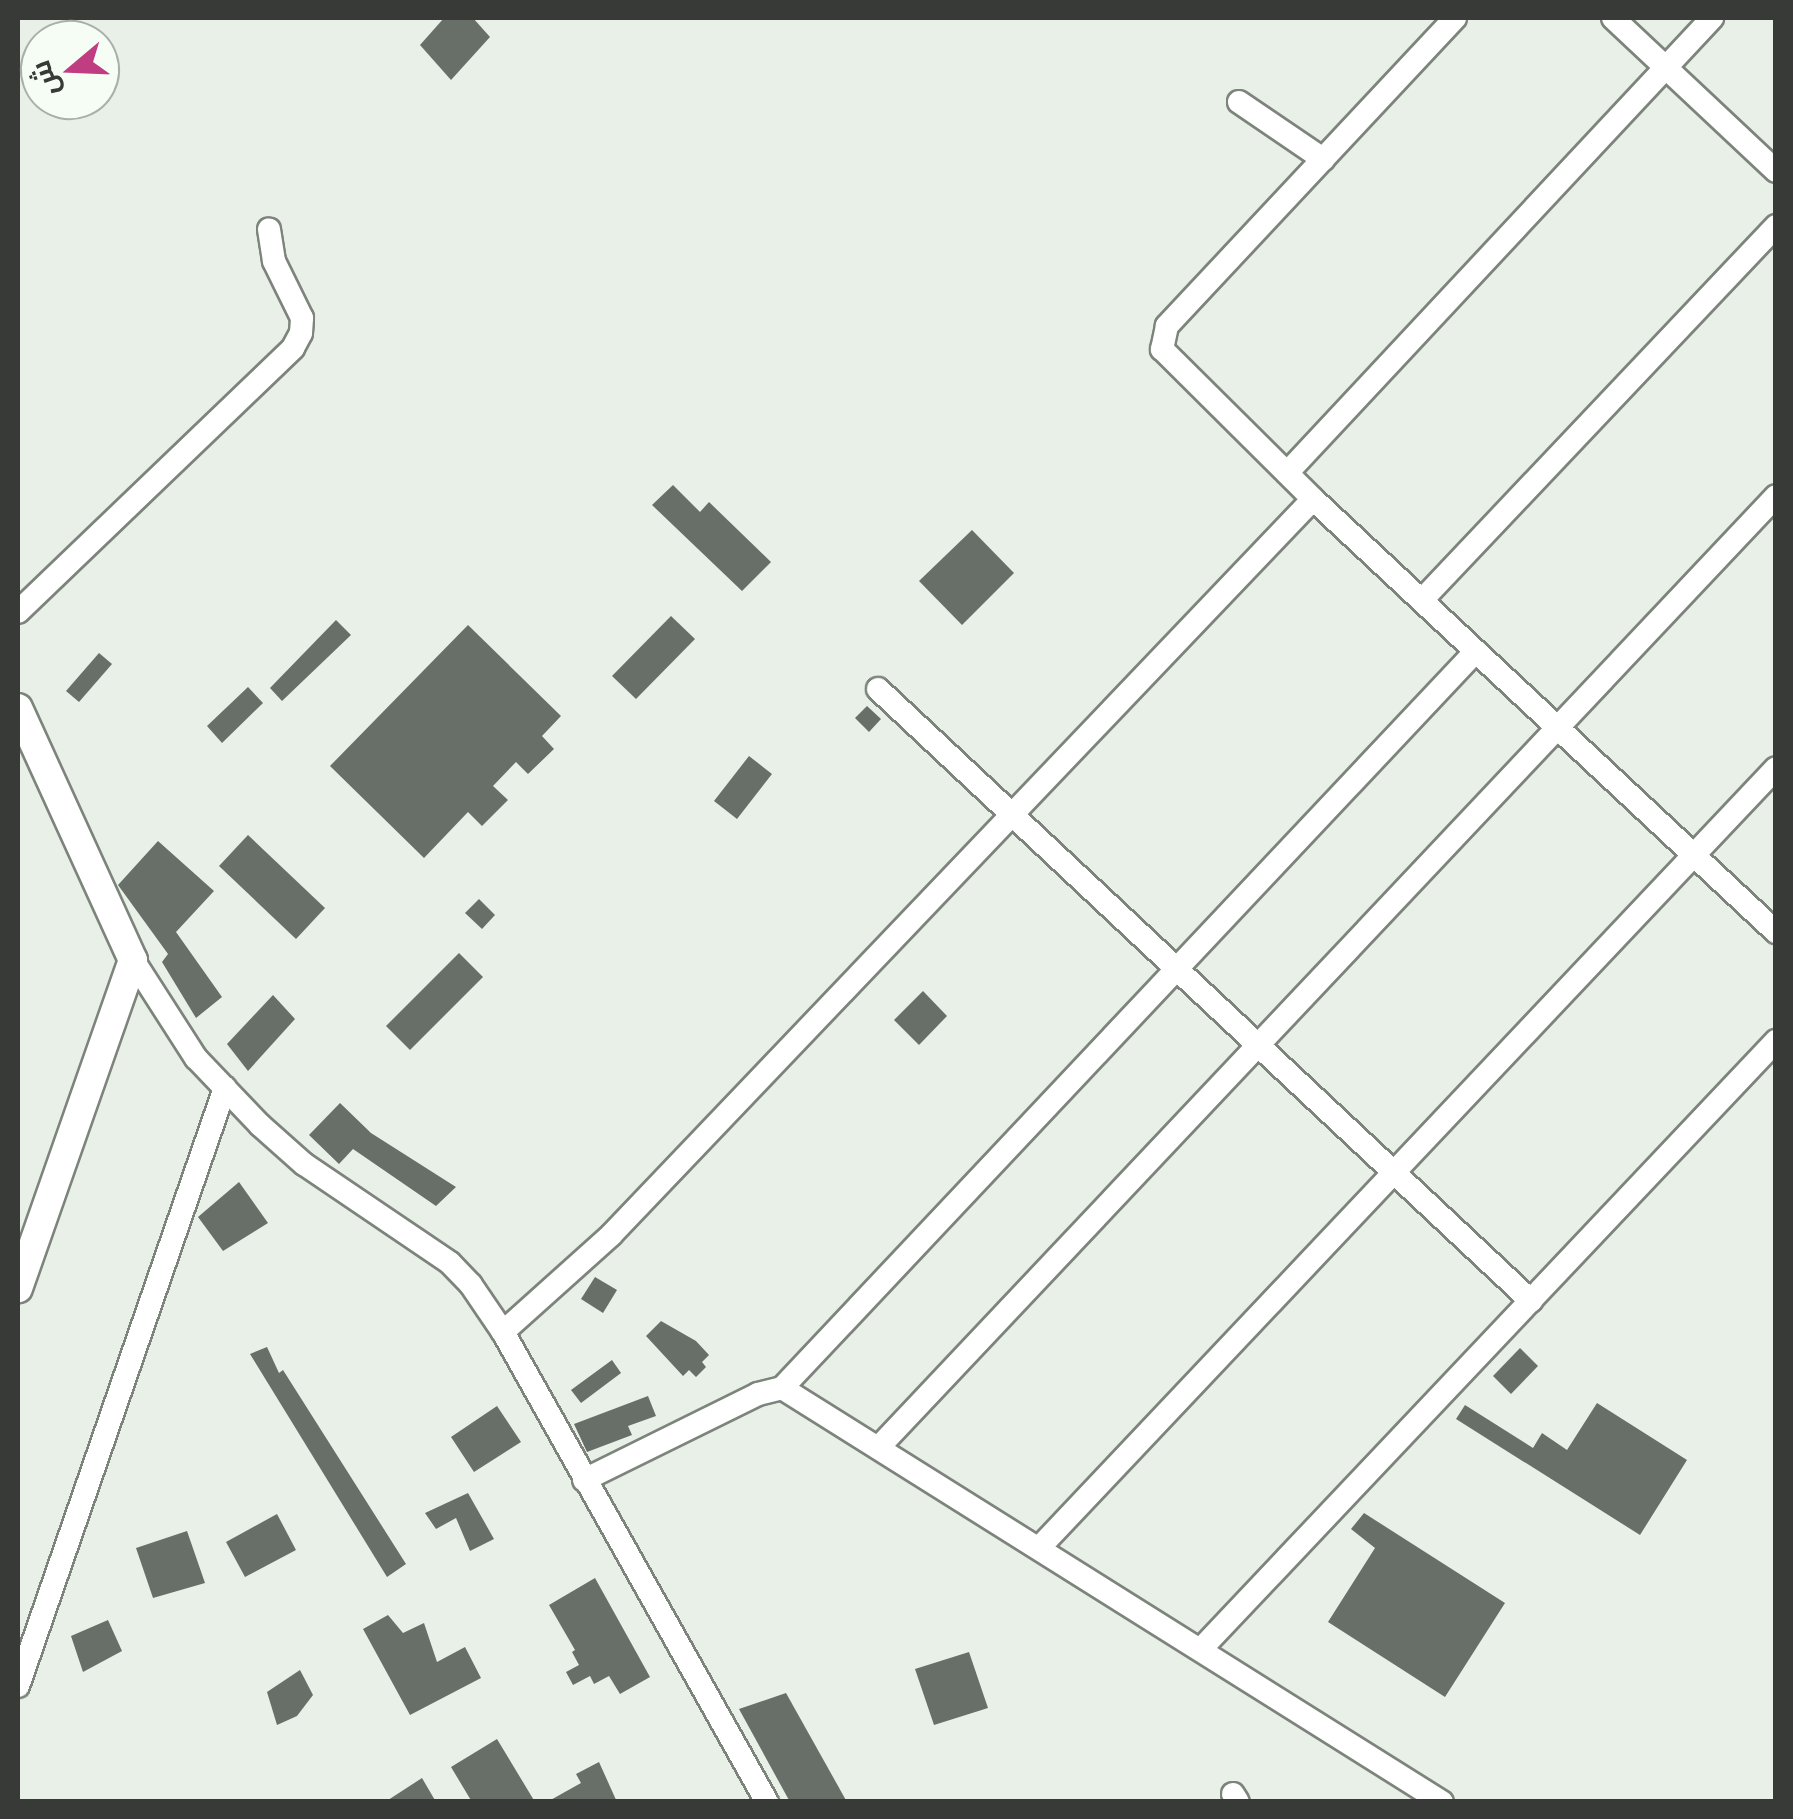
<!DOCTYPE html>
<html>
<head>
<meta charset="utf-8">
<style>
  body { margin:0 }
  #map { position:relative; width:1793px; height:1819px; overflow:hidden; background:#e8f0e7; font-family:"Open Sans",Cairo,sans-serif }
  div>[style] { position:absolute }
  .building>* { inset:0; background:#686f68 }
  .roads { filter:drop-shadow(2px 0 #7d847c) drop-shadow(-2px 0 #7d847c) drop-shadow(0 2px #7d847c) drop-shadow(0 -2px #7d847c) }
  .minor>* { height:22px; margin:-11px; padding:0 11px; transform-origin:11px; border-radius:11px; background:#fff }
  .tertiary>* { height:28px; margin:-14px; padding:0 14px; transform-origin:14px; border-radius:14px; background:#fff }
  span { translate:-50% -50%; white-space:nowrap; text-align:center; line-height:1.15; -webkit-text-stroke:10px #f5fdf5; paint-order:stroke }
  .frame { position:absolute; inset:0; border:20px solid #373a36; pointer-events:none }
  .north { position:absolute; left:20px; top:20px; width:100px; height:100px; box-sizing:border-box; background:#f5fdf5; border:2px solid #a9afa9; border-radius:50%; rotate:251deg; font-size:28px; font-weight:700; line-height:40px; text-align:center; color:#373a36 }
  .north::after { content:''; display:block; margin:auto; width:35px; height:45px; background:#c13d81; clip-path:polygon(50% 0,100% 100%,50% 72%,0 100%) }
</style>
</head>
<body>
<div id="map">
  <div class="building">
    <i style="clip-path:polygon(444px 18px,473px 18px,490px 37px,451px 80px,420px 45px)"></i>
    <i style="clip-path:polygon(673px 485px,700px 512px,709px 502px,771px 562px,742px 591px,652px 505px)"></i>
    <i style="clip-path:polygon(972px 530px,1014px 573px,962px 625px,919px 581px)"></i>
    <i style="clip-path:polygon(671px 616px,695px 639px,636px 699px,612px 676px)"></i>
    <i style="clip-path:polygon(336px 620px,351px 635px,282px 701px,270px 688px)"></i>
    <i style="clip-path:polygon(468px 625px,561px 716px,542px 736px,554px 749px,528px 774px,516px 762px,493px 786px,508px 800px,482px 826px,468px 812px,424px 858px,330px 766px)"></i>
    <i style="clip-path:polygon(99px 653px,112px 664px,79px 702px,66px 691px)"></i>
    <i style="clip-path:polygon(248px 687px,263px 703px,222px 743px,207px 726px)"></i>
    <i style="clip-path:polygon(867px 706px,881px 719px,869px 732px,855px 718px)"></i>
    <i style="clip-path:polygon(749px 756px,772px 774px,737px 819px,714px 801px)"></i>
    <i style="clip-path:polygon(248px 835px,325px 908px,296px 939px,219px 866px)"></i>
    <i style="clip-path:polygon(158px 841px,214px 891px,176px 932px,222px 997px,196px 1018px,162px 962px,168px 954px,118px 885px)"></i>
    <i style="clip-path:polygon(479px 899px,495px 915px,482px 929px,465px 913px)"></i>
    <i style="clip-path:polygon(459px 953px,483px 977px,410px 1050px,386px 1026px)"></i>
    <i style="clip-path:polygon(923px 991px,947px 1016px,919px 1045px,894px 1020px)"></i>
    <i style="clip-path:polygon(273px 995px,295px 1019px,248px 1071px,227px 1044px)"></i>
    <i style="clip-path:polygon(340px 1103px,371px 1133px,456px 1187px,436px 1206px,353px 1149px,339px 1164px,309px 1135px)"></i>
    <i style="clip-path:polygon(239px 1182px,268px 1223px,223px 1251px,198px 1217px)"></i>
    <i style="clip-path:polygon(595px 1277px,617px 1290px,603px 1313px,581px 1299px)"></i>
    <i style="clip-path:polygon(661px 1321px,696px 1341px,709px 1355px,702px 1362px,706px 1367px,696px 1377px,689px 1370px,683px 1376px,646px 1336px)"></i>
    <i style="clip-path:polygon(267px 1347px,279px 1373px,283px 1370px,406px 1564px,387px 1577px,250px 1354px)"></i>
    <i style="clip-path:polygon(1520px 1348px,1538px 1366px,1511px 1394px,1493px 1376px)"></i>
    <i style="clip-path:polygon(612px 1360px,621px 1373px,581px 1403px,571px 1390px)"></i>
    <i style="clip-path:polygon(648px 1396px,656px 1416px,628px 1426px,632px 1435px,587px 1452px,574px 1424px)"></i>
    <i style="clip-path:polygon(1597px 1403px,1687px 1460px,1640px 1535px,1456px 1419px,1465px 1405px,1533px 1448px,1542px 1433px,1567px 1450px)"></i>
    <i style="clip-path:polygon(497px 1406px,521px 1442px,474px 1472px,451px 1437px)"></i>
    <i style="clip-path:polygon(468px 1493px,494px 1539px,470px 1551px,456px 1518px,436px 1529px,425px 1513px)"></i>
    <i style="clip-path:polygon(1364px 1513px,1505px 1603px,1445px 1697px,1328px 1622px,1375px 1548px,1351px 1529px)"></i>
    <i style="clip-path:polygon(277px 1514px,296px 1550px,245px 1577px,226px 1542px)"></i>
    <i style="clip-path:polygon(187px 1531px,205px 1583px,153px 1598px,136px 1548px)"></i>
    <i style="clip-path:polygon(595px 1578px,650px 1677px,620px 1694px,609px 1676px,594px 1684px,590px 1676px,573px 1685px,566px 1672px,579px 1665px,572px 1652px,575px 1650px,549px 1605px)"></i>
    <i style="clip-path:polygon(388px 1615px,403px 1633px,424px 1623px,437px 1662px,465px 1647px,481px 1678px,410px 1715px,363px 1629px)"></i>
    <i style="clip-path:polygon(108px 1620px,122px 1651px,83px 1672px,71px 1636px)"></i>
    <i style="clip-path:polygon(969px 1652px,988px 1708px,934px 1725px,915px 1669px)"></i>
    <i style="clip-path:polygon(300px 1670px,313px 1695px,297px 1716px,277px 1725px,267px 1692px)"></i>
    <i style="clip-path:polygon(786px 1693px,847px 1802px,790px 1802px,739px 1709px)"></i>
    <i style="clip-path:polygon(497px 1739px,535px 1802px,472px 1802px,451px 1767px)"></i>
    <i style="clip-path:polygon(599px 1762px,617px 1802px,547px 1802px,581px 1783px,576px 1774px)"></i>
    <i style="clip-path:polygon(422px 1778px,436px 1802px,385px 1802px)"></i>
  </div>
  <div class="roads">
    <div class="minor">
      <i style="left:1455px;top:18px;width:422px;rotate:133.1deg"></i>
      <i style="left:1167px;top:326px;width:24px;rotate:102deg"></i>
      <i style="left:1162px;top:349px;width:213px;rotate:44.8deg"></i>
      <i style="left:1313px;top:499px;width:634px;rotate:43.08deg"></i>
      <i style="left:1613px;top:18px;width:224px;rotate:43.2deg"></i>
      <i style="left:1239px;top:102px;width:102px;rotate:34.2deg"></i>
      <i style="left:1287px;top:473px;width:623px;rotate:-46.95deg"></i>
      <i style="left:1422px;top:600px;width:515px;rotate:-46.57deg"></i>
      <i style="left:18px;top:612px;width:381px;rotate:-43.8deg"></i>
      <i style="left:293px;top:348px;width:17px;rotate:-62deg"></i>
      <i style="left:301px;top:333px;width:15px;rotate:-86deg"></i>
      <i style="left:302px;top:318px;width:64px;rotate:-116.2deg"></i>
      <i style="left:274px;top:261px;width:32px;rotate:-99deg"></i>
      <i style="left:878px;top:689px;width:895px;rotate:43.14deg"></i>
      <i style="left:133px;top:960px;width:117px;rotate:57.3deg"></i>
      <i style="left:196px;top:1058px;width:93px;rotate:46.3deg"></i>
      <i style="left:260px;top:1125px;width:59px;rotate:41.6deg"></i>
      <i style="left:304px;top:1164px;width:176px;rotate:34.1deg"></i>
      <i style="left:450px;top:1263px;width:30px;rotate:46deg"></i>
      <i style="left:471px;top:1285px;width:57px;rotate:55.8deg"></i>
      <i style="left:503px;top:1332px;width:539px;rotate:60.68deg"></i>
      <i style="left:503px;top:1332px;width:145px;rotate:-41.9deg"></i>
      <i style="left:611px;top:1235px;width:1017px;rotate:-46.35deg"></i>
      <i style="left:782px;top:1388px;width:1012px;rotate:-46.72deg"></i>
      <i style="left:879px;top:1447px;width:1307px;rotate:-46.67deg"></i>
      <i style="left:584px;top:1480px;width:194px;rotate:-26.3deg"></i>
      <i style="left:758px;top:1394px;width:25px;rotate:-14deg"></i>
      <i style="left:782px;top:1388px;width:779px;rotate:32.1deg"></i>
      <i style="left:1039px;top:1548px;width:1073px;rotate:-46.62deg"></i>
      <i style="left:1201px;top:1649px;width:837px;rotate:-46.6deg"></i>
      <i style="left:18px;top:1686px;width:633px;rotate:-70.91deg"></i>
      <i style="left:1233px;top:1794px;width:9px;rotate:58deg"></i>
    </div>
    <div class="tertiary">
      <i style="left:18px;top:708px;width:277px;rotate:65.5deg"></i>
      <i style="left:133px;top:960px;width:348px;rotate:109.3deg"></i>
    </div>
  </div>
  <div class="frame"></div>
  <div class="north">ش</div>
</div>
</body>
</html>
